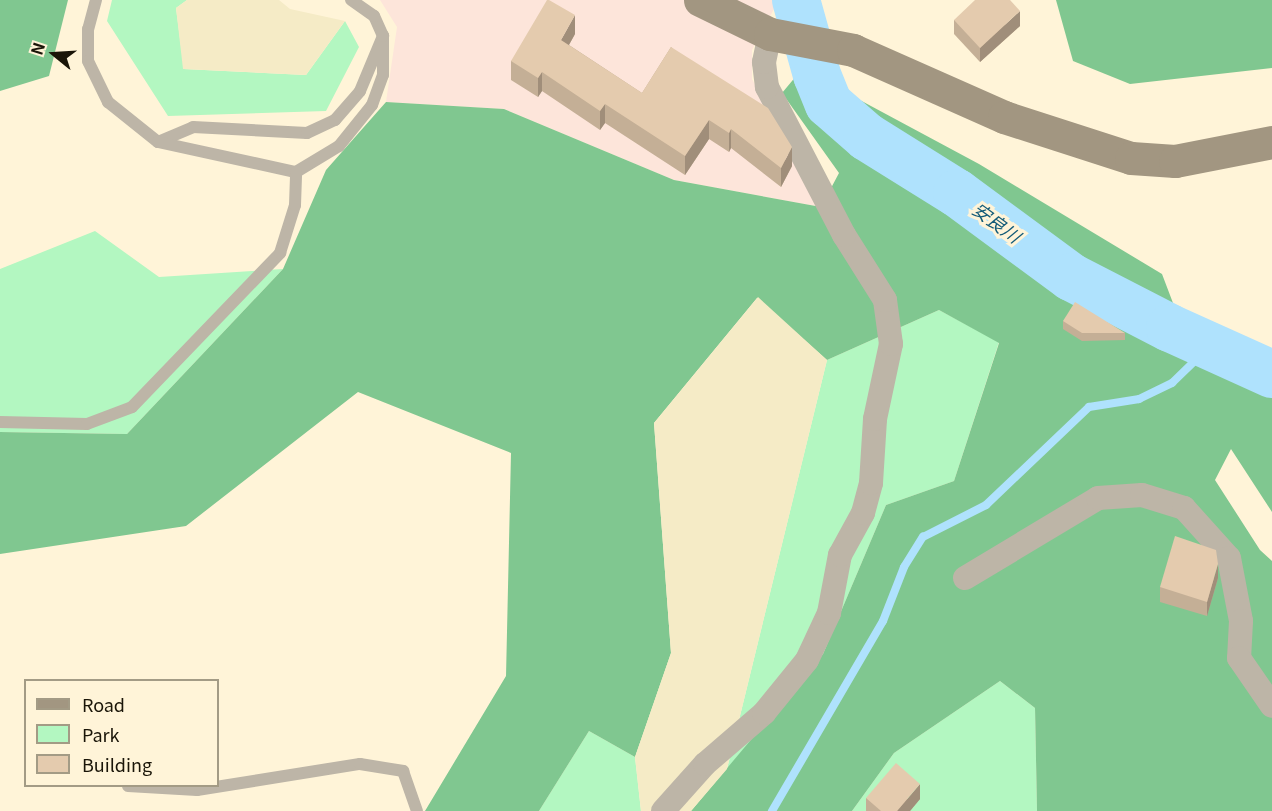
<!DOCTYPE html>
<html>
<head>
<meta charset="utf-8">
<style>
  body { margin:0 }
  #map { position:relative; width:1272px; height:811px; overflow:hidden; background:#fff4d8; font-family:Georgia,"Noto Sans JP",serif }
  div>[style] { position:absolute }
  .industrial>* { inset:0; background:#fde5da }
  .green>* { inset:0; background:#b3f7c1 }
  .forest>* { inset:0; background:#80c790 }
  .sand>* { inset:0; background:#f5ebc6 }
  .stream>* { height:8px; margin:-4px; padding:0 4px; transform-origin:4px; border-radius:4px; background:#afe2fd }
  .river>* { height:48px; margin:-24px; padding:0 24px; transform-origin:24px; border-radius:24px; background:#afe2fd }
  .lane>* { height:12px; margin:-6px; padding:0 6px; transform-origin:6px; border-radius:6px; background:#bdb5a7 }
  .street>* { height:24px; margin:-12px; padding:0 12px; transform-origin:12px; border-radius:12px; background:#bdb5a7 }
  .secondary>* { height:33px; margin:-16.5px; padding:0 16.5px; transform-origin:16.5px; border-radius:16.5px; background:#a29681 }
  .wall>* { inset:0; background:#c4af96 }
  .shaded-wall>* { inset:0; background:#a08e7a }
  .building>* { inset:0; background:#e4cbae }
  span { translate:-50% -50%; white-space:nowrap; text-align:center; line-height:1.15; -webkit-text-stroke:6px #fff4d8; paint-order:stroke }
  .water-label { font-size:18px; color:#135b78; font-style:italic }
  .legend { position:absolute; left:24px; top:679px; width:195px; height:108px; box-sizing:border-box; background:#fff4d8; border:2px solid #a39b85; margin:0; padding:8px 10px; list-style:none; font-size:18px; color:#1a1508 }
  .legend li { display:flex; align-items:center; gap:12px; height:30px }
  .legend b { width:30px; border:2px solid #a39b85 }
  .north { position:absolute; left:24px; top:24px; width:60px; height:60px; -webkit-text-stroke:4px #fff4d8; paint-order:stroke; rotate:288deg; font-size:16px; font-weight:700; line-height:24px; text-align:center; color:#1a1508 }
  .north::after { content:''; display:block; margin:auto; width:21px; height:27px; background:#1a1508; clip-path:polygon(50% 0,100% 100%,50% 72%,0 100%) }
</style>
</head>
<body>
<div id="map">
  <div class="industrial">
    <i style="clip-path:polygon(380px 0,773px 0,774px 9px,752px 50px,752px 79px,821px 207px,674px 180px,504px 109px,386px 102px,397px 27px)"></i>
  </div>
  <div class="green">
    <i style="clip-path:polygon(112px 0,187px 0,176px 8px,184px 69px,306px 75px,345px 21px,359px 47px,326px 111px,168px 116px,107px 21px)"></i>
    <i style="clip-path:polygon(95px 231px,159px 277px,283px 269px,127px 434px,0 432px,0 269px)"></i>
    <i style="clip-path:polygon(939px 310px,999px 342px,954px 481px,886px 505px,823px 654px,727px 769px,827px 360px)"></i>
    <i style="clip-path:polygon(1000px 681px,1035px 708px,1037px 811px,852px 811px,894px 753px)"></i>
    <i style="clip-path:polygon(589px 731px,635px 757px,641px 811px,539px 811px)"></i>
  </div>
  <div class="forest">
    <i style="clip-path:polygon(0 0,68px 0,49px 76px,0 91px)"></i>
    <i style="clip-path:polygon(1056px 0,1272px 0,1272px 68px,1130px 84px,1073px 61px)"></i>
    <i style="clip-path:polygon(802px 69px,979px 164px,1162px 274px,1173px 303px,1163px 332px,1272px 379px,1272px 512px,1231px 449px,1215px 480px,1260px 550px,1272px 561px,1272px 811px,1037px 811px,1035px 708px,1000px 681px,894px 753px,852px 811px,691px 811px,823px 654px,886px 505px,954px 481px,999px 343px,939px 310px,827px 360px,757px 298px,654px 423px,671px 653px,635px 757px,589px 731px,539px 811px,425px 811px,506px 676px,511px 453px,358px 392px,186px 526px,0 554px,0 432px,127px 434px,283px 269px,326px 170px,386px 102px,504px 109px,674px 180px,821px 207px,839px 173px,782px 93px)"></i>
  </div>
  <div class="sand">
    <i style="clip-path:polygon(187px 0,279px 0,290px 9px,345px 21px,306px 75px,183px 69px,176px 8px)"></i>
    <i style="clip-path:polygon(758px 297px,827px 360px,727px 769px,691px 811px,641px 811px,635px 757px,671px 653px,654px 423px)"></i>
  </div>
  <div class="stream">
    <i style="left:772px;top:811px;width:220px;rotate:-59.7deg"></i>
    <i style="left:883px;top:621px;width:58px;rotate:-68.7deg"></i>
    <i style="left:904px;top:567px;width:36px;rotate:-58deg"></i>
    <i style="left:923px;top:537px;width:71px;rotate:-26.9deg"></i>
    <i style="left:986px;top:505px;width:142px;rotate:-43.6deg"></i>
    <i style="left:1089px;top:407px;width:51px;rotate:-9.1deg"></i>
    <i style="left:1139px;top:399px;width:37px;rotate:-26deg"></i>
    <i style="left:1172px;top:383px;width:53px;rotate:-44.2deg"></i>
  </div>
  <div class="river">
    <i style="left:796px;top:0;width:78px;rotate:74.4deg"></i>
    <i style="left:817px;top:75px;width:31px;rotate:68deg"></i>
    <i style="left:829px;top:104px;width:50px;rotate:41deg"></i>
    <i style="left:867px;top:137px;width:106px;rotate:31.9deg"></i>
    <i style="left:957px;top:193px;width:142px;rotate:36.4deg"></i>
    <i style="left:1071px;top:277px;width:111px;rotate:27.3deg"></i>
    <i style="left:1170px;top:328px;width:112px;rotate:24.3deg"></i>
  </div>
  <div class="lane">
    <i style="left:96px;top:0;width:30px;rotate:105deg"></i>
    <i style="left:88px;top:29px;width:32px;rotate:90deg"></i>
    <i style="left:88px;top:61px;width:46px;rotate:64deg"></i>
    <i style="left:108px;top:102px;width:64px;rotate:38.7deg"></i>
    <i style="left:158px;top:142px;width:38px;rotate:-23deg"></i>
    <i style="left:193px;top:127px;width:114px;rotate:3deg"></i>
    <i style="left:307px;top:133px;width:31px;rotate:-25deg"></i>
    <i style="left:335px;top:120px;width:38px;rotate:-49deg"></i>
    <i style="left:360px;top:91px;width:60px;rotate:-67.3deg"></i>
    <i style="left:158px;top:142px;width:141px;rotate:12.3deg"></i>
    <i style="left:296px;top:172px;width:50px;rotate:-31.2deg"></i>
    <i style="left:339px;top:146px;width:53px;rotate:-51.2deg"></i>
    <i style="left:372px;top:105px;width:32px;rotate:-70deg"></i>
    <i style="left:383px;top:75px;width:39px;rotate:-90deg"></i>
    <i style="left:383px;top:36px;width:22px;rotate:-114deg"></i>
    <i style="left:374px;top:16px;width:28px;rotate:-145deg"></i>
    <i style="left:0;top:422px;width:87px;rotate:1.3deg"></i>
    <i style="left:87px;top:424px;width:48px;rotate:-20.7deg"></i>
    <i style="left:132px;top:407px;width:214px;rotate:-46.1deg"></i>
    <i style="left:280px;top:253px;width:50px;rotate:-72.6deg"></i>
    <i style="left:295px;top:205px;width:33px;rotate:-88deg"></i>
    <i style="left:128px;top:786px;width:69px;rotate:3.3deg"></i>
    <i style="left:197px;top:790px;width:165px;rotate:-9.1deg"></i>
    <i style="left:360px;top:764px;width:44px;rotate:9.2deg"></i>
    <i style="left:403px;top:771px;width:42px;rotate:70.7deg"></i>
  </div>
  <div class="street">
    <i style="left:965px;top:578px;width:155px;rotate:-31deg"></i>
    <i style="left:1098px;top:498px;width:44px;rotate:-3.9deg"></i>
    <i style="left:1142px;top:495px;width:44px;rotate:17.2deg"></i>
    <i style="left:1184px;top:508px;width:67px;rotate:48deg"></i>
    <i style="left:1229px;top:558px;width:64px;rotate:79.2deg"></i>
    <i style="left:1241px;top:621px;width:37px;rotate:93deg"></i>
    <i style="left:1239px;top:658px;width:58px;rotate:55.5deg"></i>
    <i style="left:663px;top:811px;width:63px;rotate:-48.2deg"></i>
    <i style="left:705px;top:764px;width:78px;rotate:-40.8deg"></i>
    <i style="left:764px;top:713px;width:68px;rotate:-50.9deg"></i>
    <i style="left:807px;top:660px;width:52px;rotate:-64.9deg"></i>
    <i style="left:829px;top:613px;width:59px;rotate:-79.3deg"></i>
    <i style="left:840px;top:555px;width:48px;rotate:-61.3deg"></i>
    <i style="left:863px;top:513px;width:31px;rotate:-75deg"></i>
    <i style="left:871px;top:483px;width:64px;rotate:-86.4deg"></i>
    <i style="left:875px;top:419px;width:77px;rotate:-78deg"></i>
    <i style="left:891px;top:344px;width:44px;rotate:-97.8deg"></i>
    <i style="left:885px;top:300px;width:77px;rotate:-122.2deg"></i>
    <i style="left:844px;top:235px;width:167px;rotate:-117.5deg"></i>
    <i style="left:767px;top:87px;width:25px;rotate:-97deg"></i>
    <i style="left:764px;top:62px;width:29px;rotate:-78deg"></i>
  </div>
  <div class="secondary">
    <i style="left:700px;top:0;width:78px;rotate:25.9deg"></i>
    <i style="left:770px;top:34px;width:85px;rotate:10.9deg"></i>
    <i style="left:853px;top:50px;width:165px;rotate:23.9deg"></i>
    <i style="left:1004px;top:117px;width:133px;rotate:17.9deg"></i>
    <i style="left:1131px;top:158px;width:44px;rotate:3.9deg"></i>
    <i style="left:1175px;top:161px;width:99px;rotate:-11.1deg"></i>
  </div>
  <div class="wall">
    <i style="clip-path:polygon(954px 20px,1020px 26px,980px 62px,954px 34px)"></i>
    <i style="clip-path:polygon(575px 34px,569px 45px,642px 93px,671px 47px,792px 166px,781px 187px,731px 148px,729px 152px,709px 139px,685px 175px,605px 123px,600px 130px,542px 91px,538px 97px,511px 80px,511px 61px)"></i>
    <i style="clip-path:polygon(1063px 321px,1125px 333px,1125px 340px,1082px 341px,1063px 329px)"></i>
    <i style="clip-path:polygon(1218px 578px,1207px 616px,1160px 602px,1160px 587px)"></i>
    <i style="clip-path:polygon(866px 798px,920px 799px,910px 811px,866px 811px)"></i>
  </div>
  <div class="shaded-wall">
    <i style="clip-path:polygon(1020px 11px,1020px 26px,980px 62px,980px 48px)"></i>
    <i style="clip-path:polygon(575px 15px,575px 34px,561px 59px,561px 40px)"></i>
    <i style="clip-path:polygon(542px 72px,542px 91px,538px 97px,538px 78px)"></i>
    <i style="clip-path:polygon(605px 104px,605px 123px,600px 130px,600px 111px)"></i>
    <i style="clip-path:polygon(709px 120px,709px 139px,685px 175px,685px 156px)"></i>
    <i style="clip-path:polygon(731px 129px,731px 148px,729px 152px,729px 133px)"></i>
    <i style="clip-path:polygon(792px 147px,792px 166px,781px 187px,781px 168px)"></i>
    <i style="clip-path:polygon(1218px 564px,1218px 578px,1207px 616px,1207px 602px)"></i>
    <i style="clip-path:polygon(920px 784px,920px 799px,910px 811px,897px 811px)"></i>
  </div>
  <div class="building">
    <i style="clip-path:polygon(547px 0,549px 0,575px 15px,561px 40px,642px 93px,671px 47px,768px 108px,792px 147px,781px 168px,731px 129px,729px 133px,709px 120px,685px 156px,605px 104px,600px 111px,542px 72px,538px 78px,511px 61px)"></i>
    <i style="clip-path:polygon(975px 0,1010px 0,1020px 11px,980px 48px,954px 20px)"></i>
    <i style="clip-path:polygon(1075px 302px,1125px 333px,1082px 333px,1063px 321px)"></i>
    <i style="clip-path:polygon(1175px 536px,1216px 550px,1218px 564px,1207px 602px,1160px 587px)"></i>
    <i style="clip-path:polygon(896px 763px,920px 784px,897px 811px,881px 811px,866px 798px)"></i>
  </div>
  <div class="water-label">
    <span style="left:997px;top:222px;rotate:36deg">安良川</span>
  </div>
  <ul class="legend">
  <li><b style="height:8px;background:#a29681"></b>Road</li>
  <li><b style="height:16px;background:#b3f7c1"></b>Park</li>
  <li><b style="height:16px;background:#e4cbae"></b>Building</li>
  </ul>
  <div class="north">N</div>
</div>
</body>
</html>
